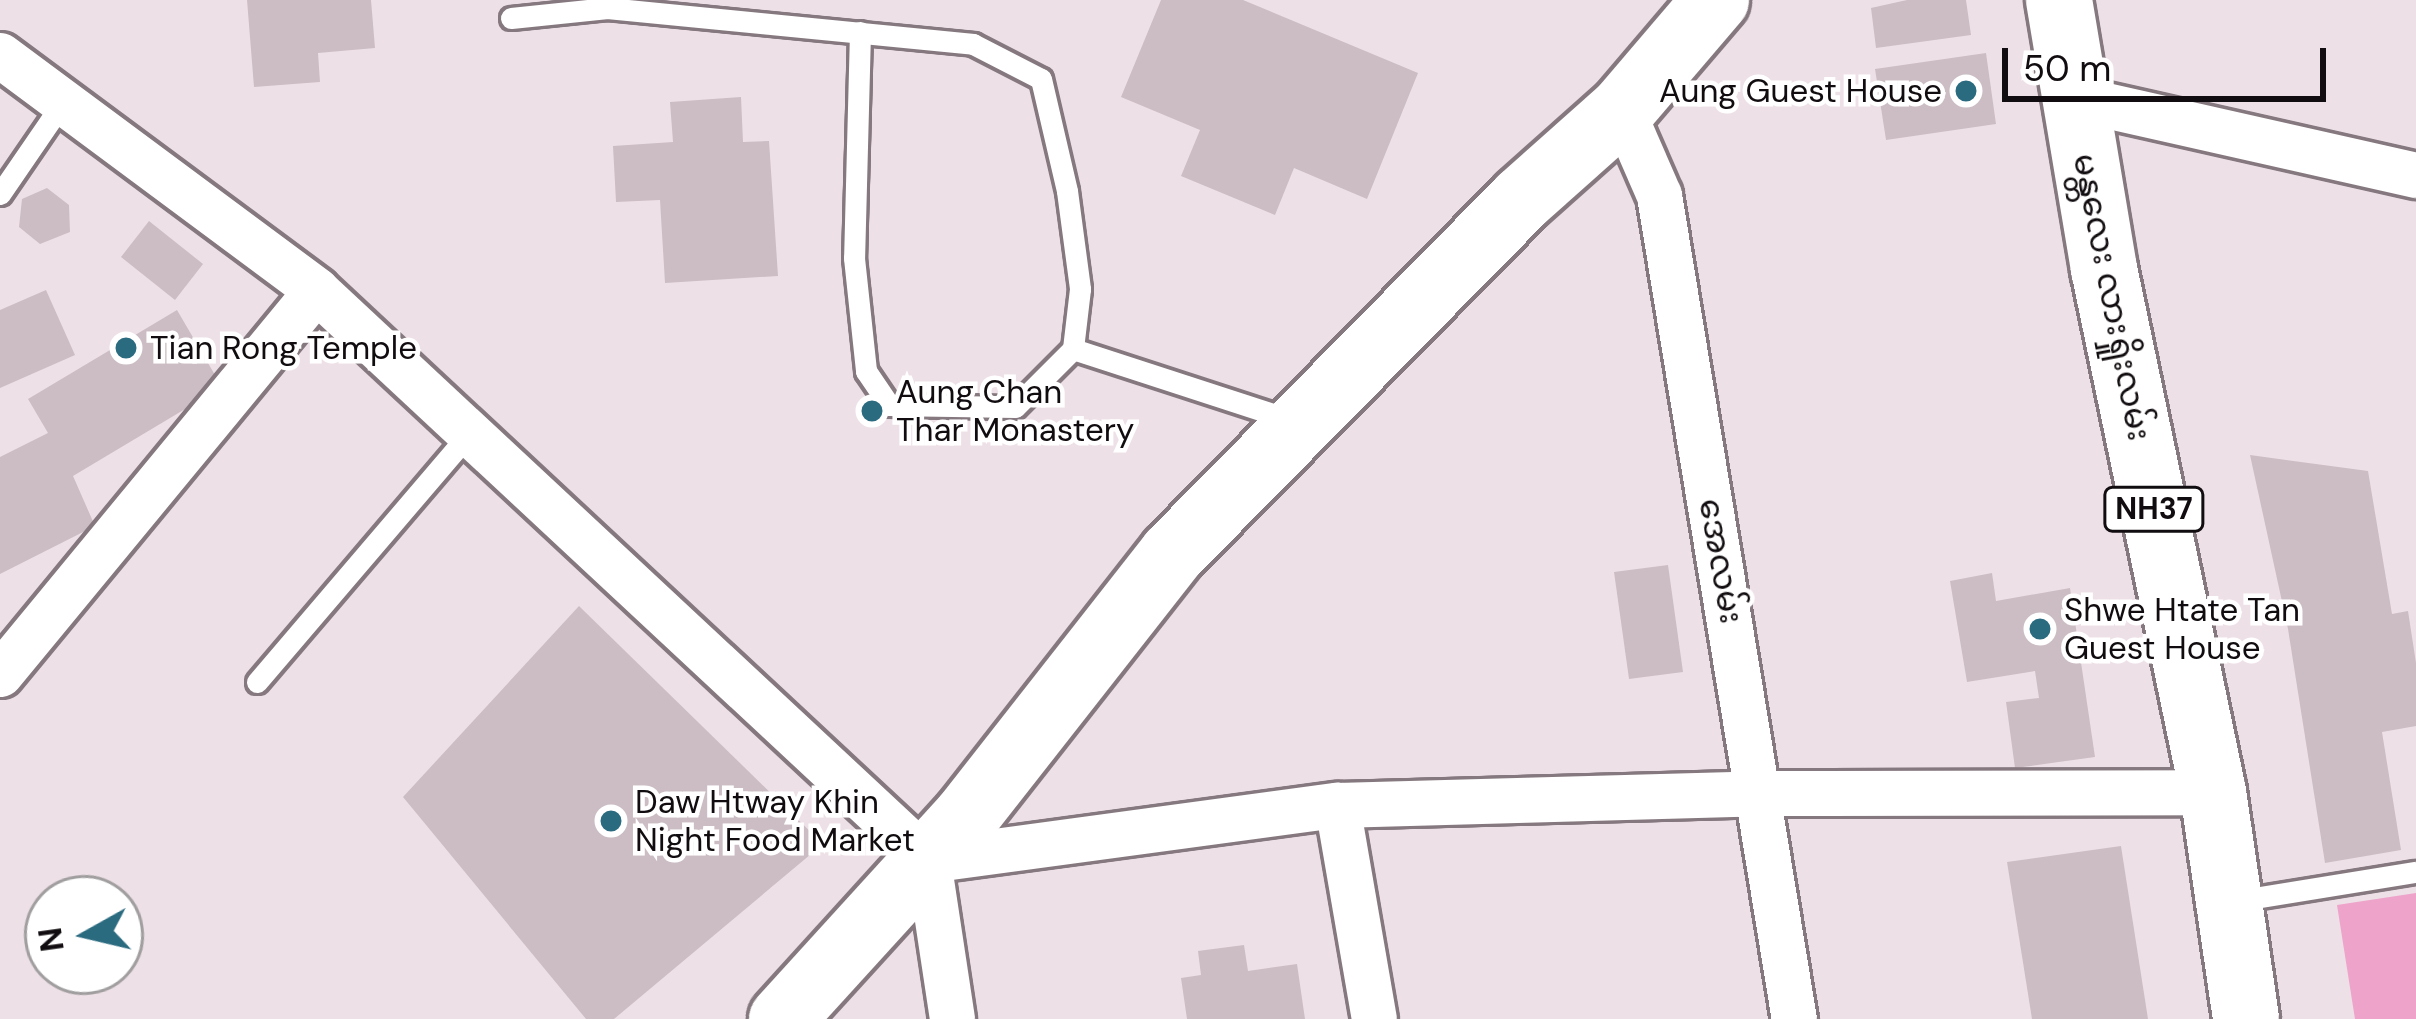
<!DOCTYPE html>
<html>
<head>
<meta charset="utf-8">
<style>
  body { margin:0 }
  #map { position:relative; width:2416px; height:1019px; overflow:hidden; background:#eee0e7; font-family:"DM Sans","Noto Sans Myanmar",sans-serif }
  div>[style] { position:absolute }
  .green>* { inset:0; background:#eda3ca }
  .building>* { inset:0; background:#cbbdc3 }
  .roads { filter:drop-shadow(3px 0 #85787e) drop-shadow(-3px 0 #85787e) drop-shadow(0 3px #85787e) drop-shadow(0 -3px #85787e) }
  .service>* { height:21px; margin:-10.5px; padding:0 10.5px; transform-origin:10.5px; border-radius:10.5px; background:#fff }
  .minor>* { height:45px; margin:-22.5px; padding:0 22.5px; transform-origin:22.5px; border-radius:22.5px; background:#fff }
  .primary>* { height:66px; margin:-33px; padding:0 33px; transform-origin:33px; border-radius:33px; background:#fff }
  .trunk>* { height:66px; margin:-33px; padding:0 33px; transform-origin:33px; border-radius:33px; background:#fff }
  .dots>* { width:33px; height:33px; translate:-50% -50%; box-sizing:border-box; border:6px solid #fff; border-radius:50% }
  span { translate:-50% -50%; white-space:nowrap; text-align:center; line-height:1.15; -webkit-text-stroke:9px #fff; paint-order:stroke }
  .shield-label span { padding:3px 9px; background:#fff; border:3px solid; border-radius:9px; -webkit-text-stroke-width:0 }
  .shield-label { font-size:30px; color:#110c0f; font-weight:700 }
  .poi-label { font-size:33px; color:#110c0f }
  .right { translate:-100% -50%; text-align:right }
  .left { translate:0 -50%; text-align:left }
  .street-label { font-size:33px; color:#110c0f }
  .north { position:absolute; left:24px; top:875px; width:120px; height:120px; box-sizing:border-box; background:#fff; border:3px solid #a09e9f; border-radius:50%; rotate:262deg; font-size:33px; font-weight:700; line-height:48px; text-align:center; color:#110c0f }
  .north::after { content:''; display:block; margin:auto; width:42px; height:54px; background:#2b6b80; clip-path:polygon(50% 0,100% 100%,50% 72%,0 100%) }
  .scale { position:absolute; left:2002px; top:48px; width:324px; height:54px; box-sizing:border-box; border:6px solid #110c0f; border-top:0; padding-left:15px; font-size:36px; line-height:42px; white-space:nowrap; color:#110c0f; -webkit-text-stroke:9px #fff; paint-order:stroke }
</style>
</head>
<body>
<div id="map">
  <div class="green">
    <i style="clip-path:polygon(2416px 893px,2416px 1019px,2355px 1019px,2337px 905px)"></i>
  </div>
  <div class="building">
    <i style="clip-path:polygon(247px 0,371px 0,375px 48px,318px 53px,320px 82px,254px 87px)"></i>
    <i style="clip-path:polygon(1161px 0,1243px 0,1418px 73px,1367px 199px,1294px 168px,1275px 215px,1181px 176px,1200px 130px,1121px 97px)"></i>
    <i style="clip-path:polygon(1907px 0,1966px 0,1971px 35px,1876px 48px,1871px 8px)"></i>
    <i style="clip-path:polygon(1986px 53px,1996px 124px,1886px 140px,1875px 69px)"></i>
    <i style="clip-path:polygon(741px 97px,743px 142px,769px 141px,778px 276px,665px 283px,660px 200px,616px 202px,613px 146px,673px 142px,670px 102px)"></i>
    <i style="clip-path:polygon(47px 188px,69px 205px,70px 232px,40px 244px,19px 227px,22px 199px)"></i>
    <i style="clip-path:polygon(149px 221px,203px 264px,175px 300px,121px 257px)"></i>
    <i style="clip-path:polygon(46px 290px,75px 355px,0 388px,0 310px)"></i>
    <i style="clip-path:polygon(177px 310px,222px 387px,73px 476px,95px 526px,0 574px,0 457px,48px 433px,28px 399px)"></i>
    <i style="clip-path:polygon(2250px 455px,2368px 471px,2392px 614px,2408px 611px,2416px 663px,2416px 726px,2382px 732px,2401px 850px,2325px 863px,2288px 629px)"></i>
    <i style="clip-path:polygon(1668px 565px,1683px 672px,1629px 679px,1614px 572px)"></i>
    <i style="clip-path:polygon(1992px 573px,1996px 601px,2070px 588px,2095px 757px,2015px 768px,2006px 702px,2039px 698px,2035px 671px,1967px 682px,1950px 581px)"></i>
    <i style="clip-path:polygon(579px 606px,823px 844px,614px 1019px,586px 1019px,403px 797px)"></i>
    <i style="clip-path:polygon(2121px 846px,2148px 1019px,2032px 1019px,2007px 862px)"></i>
    <i style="clip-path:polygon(1244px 945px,1248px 971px,1297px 964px,1305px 1019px,1187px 1019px,1181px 978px,1201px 975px,1198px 951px)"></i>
  </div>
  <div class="roads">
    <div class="service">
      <i style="left:511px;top:18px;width:97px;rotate:-5.9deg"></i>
      <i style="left:607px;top:8px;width:368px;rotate:5.6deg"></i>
      <i style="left:973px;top:44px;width:76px;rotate:27.2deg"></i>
      <i style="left:1041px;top:79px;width:115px;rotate:76.9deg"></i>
      <i style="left:1067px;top:191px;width:99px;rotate:82.4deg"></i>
      <i style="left:1080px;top:289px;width:60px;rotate:96.7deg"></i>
      <i style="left:1073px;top:349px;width:227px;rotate:18deg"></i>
      <i style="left:860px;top:32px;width:226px;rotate:91.5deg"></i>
      <i style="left:854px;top:258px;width:114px;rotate:83.9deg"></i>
      <i style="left:866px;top:371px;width:41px;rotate:55.9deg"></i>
      <i style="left:889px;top:405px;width:126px;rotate:0.9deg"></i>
      <i style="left:1015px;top:407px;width:82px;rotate:-45deg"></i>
      <i style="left:0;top:194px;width:112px;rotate:-55.6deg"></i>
      <i style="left:257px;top:682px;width:325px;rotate:-49.5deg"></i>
      <i style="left:2236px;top:901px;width:182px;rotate:-9.2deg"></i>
    </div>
    <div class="minor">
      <i style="left:0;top:55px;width:394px;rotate:36.6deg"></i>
      <i style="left:316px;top:290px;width:836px;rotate:42.96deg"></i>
      <i style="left:928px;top:860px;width:161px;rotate:81.4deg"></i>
      <i style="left:2074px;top:98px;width:351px;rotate:12.7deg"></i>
      <i style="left:1622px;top:110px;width:93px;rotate:66.5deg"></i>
      <i style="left:1659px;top:195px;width:835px;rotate:80.7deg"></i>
      <i style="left:0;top:674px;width:497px;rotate:-50.5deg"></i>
      <i style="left:1337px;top:805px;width:217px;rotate:80.2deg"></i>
      <i style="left:928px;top:860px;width:413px;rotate:-7.7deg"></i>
      <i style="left:1337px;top:805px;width:423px;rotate:-1.6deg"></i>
      <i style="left:1760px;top:793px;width:453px;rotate:-0.1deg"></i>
    </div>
    <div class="primary">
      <i style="left:782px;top:1019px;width:273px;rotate:-47.7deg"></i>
      <i style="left:966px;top:817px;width:334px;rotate:-51.9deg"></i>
      <i style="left:1172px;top:554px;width:499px;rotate:-45.4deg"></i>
      <i style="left:1522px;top:199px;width:134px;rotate:-41.7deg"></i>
      <i style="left:1622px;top:110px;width:145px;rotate:-49.5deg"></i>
    </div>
    <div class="trunk">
      <i style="left:2059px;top:0;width:273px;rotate:80.5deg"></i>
      <i style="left:2104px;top:269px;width:534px;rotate:78.23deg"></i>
      <i style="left:2213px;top:792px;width:229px;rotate:81.7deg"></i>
    </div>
  </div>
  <div class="dots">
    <i style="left:1966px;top:91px;background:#2b6b80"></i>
    <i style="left:126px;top:348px;background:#2b6b80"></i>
    <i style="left:872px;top:411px;background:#2b6b80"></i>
    <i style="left:2040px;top:629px;background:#2b6b80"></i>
    <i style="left:611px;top:821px;background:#2b6b80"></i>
  </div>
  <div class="shield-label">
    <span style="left:2154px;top:509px">NH37</span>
  </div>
  <div class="poi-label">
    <span class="right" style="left:1942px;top:91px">Aung Guest House</span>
    <span class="left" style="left:150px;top:348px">Tian Rong Temple</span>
    <span class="left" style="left:896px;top:411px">Aung Chan<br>Thar Monastery</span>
    <span class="left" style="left:2064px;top:629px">Shwe Htate Tan<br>Guest House</span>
    <span class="left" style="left:635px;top:821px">Daw Htway Khin<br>Night Food Market</span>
  </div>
  <div class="street-label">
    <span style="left:2112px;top:297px;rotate:79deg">မန္တလေး လားရှိုးလမ်း</span>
    <span style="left:1721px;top:561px;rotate:80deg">အေလမ်း</span>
  </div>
  <div class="north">N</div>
  <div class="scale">50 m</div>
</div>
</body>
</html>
